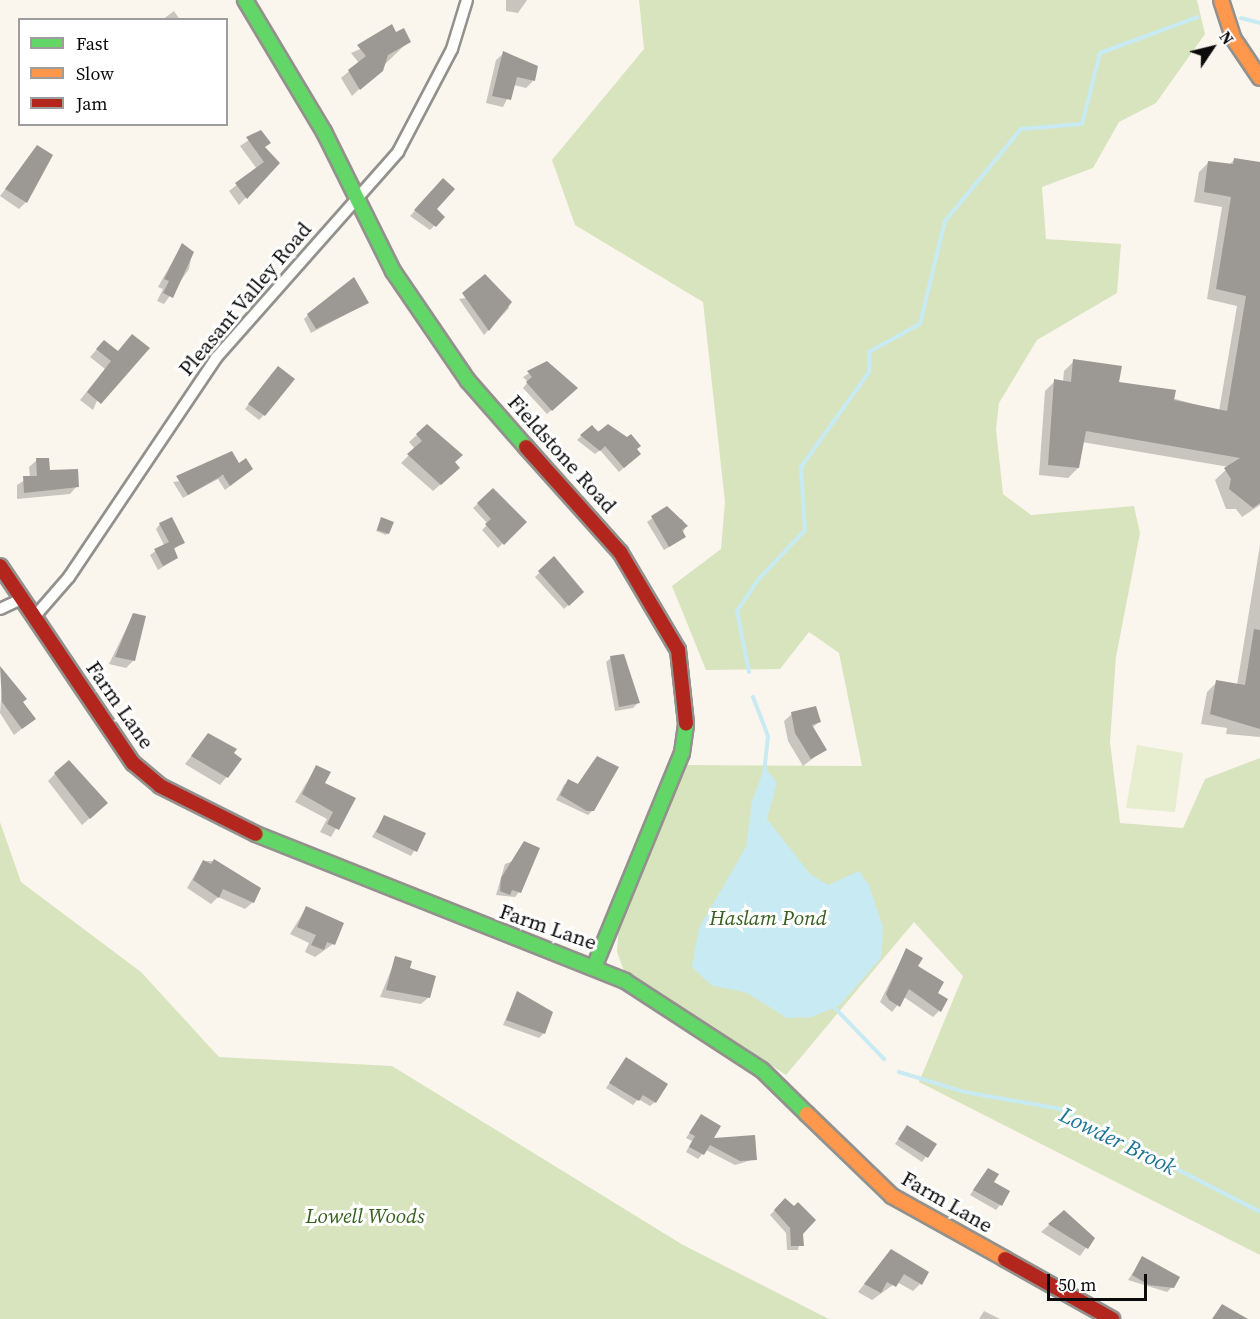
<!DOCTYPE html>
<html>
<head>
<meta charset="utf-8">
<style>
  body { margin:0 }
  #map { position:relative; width:1260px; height:1319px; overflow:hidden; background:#faf6ee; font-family:"Source Serif 4",serif }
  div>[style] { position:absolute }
  .green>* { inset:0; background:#e7edcf }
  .forest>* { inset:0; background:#d8e4be }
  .water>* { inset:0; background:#c8eaf2 }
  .shadow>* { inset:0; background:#0003 }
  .stream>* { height:4px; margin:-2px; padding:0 2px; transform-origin:2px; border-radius:2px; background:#c8eaf2 }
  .building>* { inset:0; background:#9c9995 }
  .roads { filter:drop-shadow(2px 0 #93918d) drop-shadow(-2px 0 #93918d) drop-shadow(0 2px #93918d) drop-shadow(0 -2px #93918d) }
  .street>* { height:10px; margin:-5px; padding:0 5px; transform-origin:5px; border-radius:5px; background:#fefefc }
  .fast>* { height:14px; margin:-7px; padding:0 7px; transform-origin:7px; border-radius:7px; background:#63d668 }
  .slow>* { height:14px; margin:-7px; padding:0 7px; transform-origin:7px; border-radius:7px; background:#ff974d }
  .jam>* { height:14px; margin:-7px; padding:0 7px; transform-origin:7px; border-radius:7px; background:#b3261e }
  span { translate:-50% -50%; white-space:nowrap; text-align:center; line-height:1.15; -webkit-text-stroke:6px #fff; paint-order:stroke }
  .street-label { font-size:21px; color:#0b0b0b }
  .park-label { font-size:21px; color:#375f1f; font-style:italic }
  .water-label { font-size:22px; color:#1c7495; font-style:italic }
  .legend { position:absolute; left:18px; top:18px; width:210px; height:108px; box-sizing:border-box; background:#fff; border:2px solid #9d9d9d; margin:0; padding:8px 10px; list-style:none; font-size:18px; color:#0b0b0b }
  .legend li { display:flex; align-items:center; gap:12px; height:30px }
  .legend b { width:30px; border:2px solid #9d9d9d }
  .north { position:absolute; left:1182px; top:18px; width:60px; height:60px; -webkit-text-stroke:4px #fff; paint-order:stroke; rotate:55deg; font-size:16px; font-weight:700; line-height:24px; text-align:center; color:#0b0b0b }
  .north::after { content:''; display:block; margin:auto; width:21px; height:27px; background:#0b0b0b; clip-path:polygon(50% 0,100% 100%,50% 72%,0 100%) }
  .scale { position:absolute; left:1047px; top:1274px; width:100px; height:27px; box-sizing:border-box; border:3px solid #0b0b0b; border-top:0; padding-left:8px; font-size:18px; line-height:21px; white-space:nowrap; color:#0b0b0b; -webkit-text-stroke:4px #fff; paint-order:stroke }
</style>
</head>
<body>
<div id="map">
  <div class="green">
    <i style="clip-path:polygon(1137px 745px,1183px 753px,1175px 812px,1126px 808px)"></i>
  </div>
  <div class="forest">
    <i style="clip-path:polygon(639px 0,1197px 0,1205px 34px,1156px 103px,1119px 122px,1093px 168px,1042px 187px,1046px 239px,1121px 244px,1117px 293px,1037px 340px,999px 403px,996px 429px,1003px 494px,1031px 515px,1134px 506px,1140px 533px,1116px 657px,1110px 742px,1120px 823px,1183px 828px,1205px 779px,1260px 758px,1260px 1255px,919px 1082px,963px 976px,914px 922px,786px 1075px,624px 971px,617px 952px,619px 922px,686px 765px,862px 766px,839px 653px,809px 632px,780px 669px,706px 670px,672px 586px,721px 549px,725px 502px,703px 302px,575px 225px,552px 160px,644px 49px)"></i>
    <i style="clip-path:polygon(0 822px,21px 882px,141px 972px,219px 1057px,392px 1066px,683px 1245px,829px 1319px,0 1319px)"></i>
  </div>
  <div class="water">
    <i style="clip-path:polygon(765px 767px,777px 783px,767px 819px,810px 874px,828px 885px,859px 871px,869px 885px,883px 927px,881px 958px,840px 1005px,812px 1017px,787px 1018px,747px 993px,711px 985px,692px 967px,699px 928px,746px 847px,752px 801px)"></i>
  </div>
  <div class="shadow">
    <i style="clip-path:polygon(506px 0,527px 0,518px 13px,506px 11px)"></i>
    <i style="clip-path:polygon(174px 11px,180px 20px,162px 20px)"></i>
    <i style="clip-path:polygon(395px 34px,409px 41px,352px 96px,341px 78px,359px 63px,351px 53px)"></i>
    <i style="clip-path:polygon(504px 53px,533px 81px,526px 88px,514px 85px,503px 107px,486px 103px,496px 60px)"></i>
    <i style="clip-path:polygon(261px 132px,264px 148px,278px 163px,239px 205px,229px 191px,257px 169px,240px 146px)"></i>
    <i style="clip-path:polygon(38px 147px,26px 202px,19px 209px,0 196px)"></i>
    <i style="clip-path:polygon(1234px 160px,1260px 164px,1260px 505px,1242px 517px,1236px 509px,1226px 509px,1215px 480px,1229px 467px,1082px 442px,1078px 468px,1068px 478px,1039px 475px,1045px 391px,1055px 381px,1063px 382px,1064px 371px,1074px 361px,1117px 383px,1219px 411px,1237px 306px,1207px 299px,1222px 207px,1194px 202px,1199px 172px,1209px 162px,1229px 165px)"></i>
    <i style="clip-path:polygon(443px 180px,435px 209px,443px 217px,430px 230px,410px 216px)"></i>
    <i style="clip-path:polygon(182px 245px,192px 253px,189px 269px,164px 304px,157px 301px,163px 289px,158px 287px)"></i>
    <i style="clip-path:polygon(503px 292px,509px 308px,484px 335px,459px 299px)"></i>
    <i style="clip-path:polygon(367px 303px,311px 333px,304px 319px,308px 315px)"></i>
    <i style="clip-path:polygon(97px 349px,117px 353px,93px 410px,80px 400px,105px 369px,90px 357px)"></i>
    <i style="clip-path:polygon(546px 363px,575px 388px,547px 414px,523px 388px,528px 382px,523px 377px)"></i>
    <i style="clip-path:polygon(273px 372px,264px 415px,259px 420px,245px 409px)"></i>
    <i style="clip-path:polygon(427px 426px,453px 463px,451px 475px,433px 491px,401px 463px,415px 449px,409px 442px)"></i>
    <i style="clip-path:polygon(591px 427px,635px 450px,634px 459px,619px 472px,600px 450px,595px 454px,577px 440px)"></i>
    <i style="clip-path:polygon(37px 460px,48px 472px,77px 486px,70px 494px,17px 499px,17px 485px,30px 477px,29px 467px)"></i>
    <i style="clip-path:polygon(247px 473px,225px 490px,218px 479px,183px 498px,173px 482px)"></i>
    <i style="clip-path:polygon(493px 490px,525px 522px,498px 548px,482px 530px,488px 524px,473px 508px)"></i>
    <i style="clip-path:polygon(667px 508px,676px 523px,682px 519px,686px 526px,679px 541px,664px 550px,647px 522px)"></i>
    <i style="clip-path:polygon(381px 519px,388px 533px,386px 535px,376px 531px)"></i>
    <i style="clip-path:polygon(160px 524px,183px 542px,173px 550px,177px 558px,158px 570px,150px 555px,164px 545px,156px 529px)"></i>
    <i style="clip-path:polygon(1260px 545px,1260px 737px,1226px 734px,1227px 728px,1201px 724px,1207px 692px,1217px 682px,1237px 685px)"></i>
    <i style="clip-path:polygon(554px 559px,582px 592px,564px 609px,535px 577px)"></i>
    <i style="clip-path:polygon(133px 615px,134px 660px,126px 668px,109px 664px)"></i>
    <i style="clip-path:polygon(611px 658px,638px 703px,633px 708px,615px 711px,606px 662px)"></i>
    <i style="clip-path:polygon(3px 673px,34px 719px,14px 735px,0 713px)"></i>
    <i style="clip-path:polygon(792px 714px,819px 722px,812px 728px,825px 749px,803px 766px,788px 741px,784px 721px)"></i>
    <i style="clip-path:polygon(208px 735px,240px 760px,220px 785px,185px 764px)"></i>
    <i style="clip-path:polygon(593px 762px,593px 810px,588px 815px,556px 800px,564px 785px,569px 781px,577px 785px)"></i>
    <i style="clip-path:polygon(316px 767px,323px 783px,353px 799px,331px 837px,320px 832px,327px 819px,295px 802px)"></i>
    <i style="clip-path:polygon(55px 774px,99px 810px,82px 825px,48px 781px)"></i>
    <i style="clip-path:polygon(384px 817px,424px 834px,411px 856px,372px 837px)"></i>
    <i style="clip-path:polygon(524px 842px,519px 892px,515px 897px,496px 895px,505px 864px,513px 861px)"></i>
    <i style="clip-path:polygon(203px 861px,214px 861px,253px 902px,245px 909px,218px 897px,211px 904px,187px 888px)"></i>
    <i style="clip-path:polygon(306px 908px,333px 944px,315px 957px,305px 952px,309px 943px,290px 934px)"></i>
    <i style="clip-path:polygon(906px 950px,936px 993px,939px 1011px,933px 1017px,904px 997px,892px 1012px,880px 1002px)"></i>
    <i style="clip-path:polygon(396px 958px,429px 997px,421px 1004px,380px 997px)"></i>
    <i style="clip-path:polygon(517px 993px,544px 1033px,539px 1038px,503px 1025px)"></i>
    <i style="clip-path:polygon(626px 1059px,655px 1102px,650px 1106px,638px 1099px,633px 1105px,606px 1088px)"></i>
    <i style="clip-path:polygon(701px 1116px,711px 1140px,755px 1159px,735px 1165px,706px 1150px,698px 1159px,686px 1152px,692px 1141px,686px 1138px)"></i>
    <i style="clip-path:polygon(907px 1127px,935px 1144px,922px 1162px,895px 1144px)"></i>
    <i style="clip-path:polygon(984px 1174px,1000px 1205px,996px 1210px,970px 1195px)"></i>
    <i style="clip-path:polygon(785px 1200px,802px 1233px,798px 1250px,787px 1250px,786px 1233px,770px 1215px)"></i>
    <i style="clip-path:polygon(1064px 1212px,1093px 1238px,1080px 1256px,1041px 1232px)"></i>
    <i style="clip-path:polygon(1143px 1258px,1172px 1287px,1167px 1292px,1128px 1280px)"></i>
    <i style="clip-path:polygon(884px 1259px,920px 1284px,913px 1291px,897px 1282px,872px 1300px,858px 1292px)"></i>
    <i style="clip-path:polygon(984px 1311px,1000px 1319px,979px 1319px)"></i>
  </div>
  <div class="stream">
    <i style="left:1241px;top:18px;width:20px;rotate:15deg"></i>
    <i style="left:749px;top:672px;width:62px;rotate:-101.1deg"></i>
    <i style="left:737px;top:611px;width:36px;rotate:-56deg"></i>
    <i style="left:757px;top:581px;width:70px;rotate:-46.7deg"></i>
    <i style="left:805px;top:530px;width:63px;rotate:-93.6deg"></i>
    <i style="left:801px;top:467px;width:117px;rotate:-54.4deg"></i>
    <i style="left:869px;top:372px;width:20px;rotate:-90deg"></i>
    <i style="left:869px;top:352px;width:58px;rotate:-28.8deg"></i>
    <i style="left:920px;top:324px;width:106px;rotate:-76.4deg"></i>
    <i style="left:945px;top:221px;width:119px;rotate:-50.4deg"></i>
    <i style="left:1021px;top:129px;width:61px;rotate:-4.7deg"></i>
    <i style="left:1082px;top:124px;width:73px;rotate:-75.8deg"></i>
    <i style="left:1100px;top:53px;width:104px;rotate:-20.2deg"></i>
    <i style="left:753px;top:697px;width:42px;rotate:69deg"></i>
    <i style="left:768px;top:736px;width:38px;rotate:96deg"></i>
    <i style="left:830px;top:1003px;width:78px;rotate:46deg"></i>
    <i style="left:899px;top:1072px;width:69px;rotate:16.9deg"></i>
    <i style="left:965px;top:1092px;width:97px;rotate:10.1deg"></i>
    <i style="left:1060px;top:1109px;width:225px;rotate:27.2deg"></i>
  </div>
  <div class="building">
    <i style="clip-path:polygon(392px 24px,396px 32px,404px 28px,411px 42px,388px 55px,383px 71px,360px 90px,348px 70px,366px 56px,357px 45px)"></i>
    <i style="clip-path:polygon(503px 51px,538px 66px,535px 81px,517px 77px,511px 100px,492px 96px)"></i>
    <i style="clip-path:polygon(261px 130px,271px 143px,265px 147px,280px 163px,247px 199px,235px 183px,264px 162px,246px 137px)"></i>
    <i style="clip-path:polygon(37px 145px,53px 155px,27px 203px,5px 189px)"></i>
    <i style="clip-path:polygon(1234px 158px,1260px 162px,1260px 503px,1253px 508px,1229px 489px,1231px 479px,1224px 468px,1240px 458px,1086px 431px,1079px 468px,1048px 465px,1054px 379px,1071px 382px,1073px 359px,1122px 366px,1119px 382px,1176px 390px,1174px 400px,1227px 411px,1246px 296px,1216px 289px,1231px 197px,1204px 192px,1208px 161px,1233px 164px)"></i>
    <i style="clip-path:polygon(443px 178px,455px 189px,437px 209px,445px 217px,436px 227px,414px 210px)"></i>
    <i style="clip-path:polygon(182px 243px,194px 252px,173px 298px,163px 293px,169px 281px,164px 279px)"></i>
    <i style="clip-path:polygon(485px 274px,512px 302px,489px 331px,462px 293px)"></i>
    <i style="clip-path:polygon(354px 277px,369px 303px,316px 329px,307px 314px)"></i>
    <i style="clip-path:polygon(132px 334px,150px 348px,101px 404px,87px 392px,111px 361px,96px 349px,104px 340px,118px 351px)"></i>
    <i style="clip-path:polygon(547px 361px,578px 388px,552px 411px,526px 382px,532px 377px,527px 371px)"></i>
    <i style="clip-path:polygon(278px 366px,295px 379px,265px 416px,248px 404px)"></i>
    <i style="clip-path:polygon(427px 424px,463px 455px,455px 462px,460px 468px,441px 485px,407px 454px,422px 441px,416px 434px)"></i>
    <i style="clip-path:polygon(608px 424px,627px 437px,631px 434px,641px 446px,637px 449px,641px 454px,624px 468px,605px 446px,600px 451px,580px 435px,592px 425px,598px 432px)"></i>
    <i style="clip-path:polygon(232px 451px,239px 463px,246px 458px,253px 469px,230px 486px,223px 475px,188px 495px,176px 476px)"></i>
    <i style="clip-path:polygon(36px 458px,49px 458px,50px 470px,78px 469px,79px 487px,24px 493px,23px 476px,37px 476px)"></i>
    <i style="clip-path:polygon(493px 488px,527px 522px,504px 545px,485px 524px,491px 519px,477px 503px)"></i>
    <i style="clip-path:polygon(667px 506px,688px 526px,682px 530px,686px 537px,669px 547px,651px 516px)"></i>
    <i style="clip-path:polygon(172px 517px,185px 543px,174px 548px,178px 558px,163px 566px,154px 549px,169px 542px,159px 523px)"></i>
    <i style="clip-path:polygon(381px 517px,394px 522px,389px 534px,377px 530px)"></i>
    <i style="clip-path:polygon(554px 556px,584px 592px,569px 606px,538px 571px)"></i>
    <i style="clip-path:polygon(133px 613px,146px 616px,135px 661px,115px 657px)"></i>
    <i style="clip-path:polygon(1254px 629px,1260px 630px,1260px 729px,1210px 714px,1216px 680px,1245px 685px)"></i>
    <i style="clip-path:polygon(624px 654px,640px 703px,619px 707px,610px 656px)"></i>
    <i style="clip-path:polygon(0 666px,27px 699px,23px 702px,36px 719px,22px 729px,2px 702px)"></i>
    <i style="clip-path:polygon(816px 706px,821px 722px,812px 725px,827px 750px,811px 759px,795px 733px,791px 712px)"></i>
    <i style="clip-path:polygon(208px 733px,237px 749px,234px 753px,242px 759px,228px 778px,191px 756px)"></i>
    <i style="clip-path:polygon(597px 756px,619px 767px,594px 811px,587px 811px,560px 795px,568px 779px,578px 784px)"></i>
    <i style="clip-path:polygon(69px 760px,108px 803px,90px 819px,54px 773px)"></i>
    <i style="clip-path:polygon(316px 765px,331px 772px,325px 783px,356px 798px,339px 830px,327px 824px,333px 812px,302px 794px)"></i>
    <i style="clip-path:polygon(384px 815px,426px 833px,417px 852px,376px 832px)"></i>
    <i style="clip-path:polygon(524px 841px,540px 848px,521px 893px,512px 890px,510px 895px,500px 891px,501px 878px)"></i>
    <i style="clip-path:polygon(214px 859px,261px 888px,254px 903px,223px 889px,219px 898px,193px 880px,203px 860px,211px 864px)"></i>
    <i style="clip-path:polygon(306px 906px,344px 923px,335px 945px,327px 942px,324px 950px,311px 945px,316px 935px,297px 927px)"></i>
    <i style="clip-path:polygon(906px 948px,923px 958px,918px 966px,944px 982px,938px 993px,948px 999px,941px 1012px,909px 989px,900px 1007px,889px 1000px,886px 994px)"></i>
    <i style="clip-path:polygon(395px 956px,412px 961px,410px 968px,436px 976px,430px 998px,386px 990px)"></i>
    <i style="clip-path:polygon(517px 991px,553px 1012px,545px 1034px,506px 1020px)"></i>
    <i style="clip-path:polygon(626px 1057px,668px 1084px,656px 1103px,643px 1095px,639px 1101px,609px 1083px)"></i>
    <i style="clip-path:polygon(701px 1114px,721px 1126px,714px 1138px,755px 1135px,757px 1160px,740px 1161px,710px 1145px,704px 1155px,689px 1147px,695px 1136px,689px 1133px)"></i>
    <i style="clip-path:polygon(907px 1125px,937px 1144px,928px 1158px,898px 1139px)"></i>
    <i style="clip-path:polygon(988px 1168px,999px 1174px,994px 1182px,1010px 1191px,1002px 1206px,973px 1190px)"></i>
    <i style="clip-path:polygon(785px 1198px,794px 1206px,798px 1202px,816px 1220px,803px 1234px,804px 1246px,791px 1246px,790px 1228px,774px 1210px)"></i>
    <i style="clip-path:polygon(1064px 1210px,1095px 1238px,1088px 1249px,1048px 1224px)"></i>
    <i style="clip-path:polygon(891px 1249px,929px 1272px,922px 1285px,904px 1274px,896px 1287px,887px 1282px,881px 1293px,864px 1284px)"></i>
    <i style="clip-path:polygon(1142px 1256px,1180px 1277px,1174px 1288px,1149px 1285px,1132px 1275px)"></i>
    <i style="clip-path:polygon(1222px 1304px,1248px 1319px,1212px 1319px)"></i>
  </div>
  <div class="roads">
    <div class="street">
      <i style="left:0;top:609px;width:26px;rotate:-25deg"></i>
      <i style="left:36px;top:615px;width:50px;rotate:-49deg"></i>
      <i style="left:69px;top:577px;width:264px;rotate:-56.1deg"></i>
      <i style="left:216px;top:358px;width:275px;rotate:-48.5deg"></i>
      <i style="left:398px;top:152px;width:116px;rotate:-62.3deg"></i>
      <i style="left:452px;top:49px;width:51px;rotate:-73deg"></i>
    </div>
    <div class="fast">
      <i style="left:245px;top:0;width:154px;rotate:59.1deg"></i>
      <i style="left:324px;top:132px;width:155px;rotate:63.6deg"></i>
      <i style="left:393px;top:271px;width:133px;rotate:55.7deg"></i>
      <i style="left:468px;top:381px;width:88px;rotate:48.7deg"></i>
      <i style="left:256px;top:834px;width:397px;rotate:21.7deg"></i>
      <i style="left:625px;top:981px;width:163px;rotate:33deg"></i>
      <i style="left:762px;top:1070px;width:63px;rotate:44.4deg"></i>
      <i style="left:595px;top:965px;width:229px;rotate:-67.7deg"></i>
      <i style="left:682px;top:753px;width:29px;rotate:-82deg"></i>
    </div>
    <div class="slow">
      <i style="left:1221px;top:0;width:40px;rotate:72deg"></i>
      <i style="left:1233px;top:38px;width:48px;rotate:56deg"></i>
      <i style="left:807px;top:1114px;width:118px;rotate:44deg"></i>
      <i style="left:892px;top:1196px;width:129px;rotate:29.1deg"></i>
    </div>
    <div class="jam">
      <i style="left:526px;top:447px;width:141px;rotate:48.2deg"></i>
      <i style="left:620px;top:552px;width:114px;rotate:59.4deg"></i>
      <i style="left:678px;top:650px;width:74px;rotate:83.8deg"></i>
      <i style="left:0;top:566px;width:238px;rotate:56deg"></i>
      <i style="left:133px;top:763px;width:35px;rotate:40deg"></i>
      <i style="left:160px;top:786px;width:107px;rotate:26.6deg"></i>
      <i style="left:1005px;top:1259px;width:123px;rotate:29.3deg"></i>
    </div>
  </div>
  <div class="street-label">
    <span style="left:245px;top:299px;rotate:-50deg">Pleasant Valley Road</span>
    <span style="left:562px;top:454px;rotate:48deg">Fieldstone Road</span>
    <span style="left:120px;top:705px;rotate:55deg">Farm Lane</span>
    <span style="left:548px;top:927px;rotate:19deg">Farm Lane</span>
    <span style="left:947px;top:1202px;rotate:30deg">Farm Lane</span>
  </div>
  <div class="park-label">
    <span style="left:768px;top:918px">Haslam Pond</span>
    <span style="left:365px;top:1216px">Lowell Woods</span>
  </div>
  <div class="water-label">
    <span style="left:1118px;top:1141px;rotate:26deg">Lowder Brook</span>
  </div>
  <ul class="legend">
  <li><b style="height:8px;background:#63d668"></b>Fast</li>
  <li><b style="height:8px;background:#ff974d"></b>Slow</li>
  <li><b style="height:8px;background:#b3261e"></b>Jam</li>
  </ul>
  <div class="north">N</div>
  <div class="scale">50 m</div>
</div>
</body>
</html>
